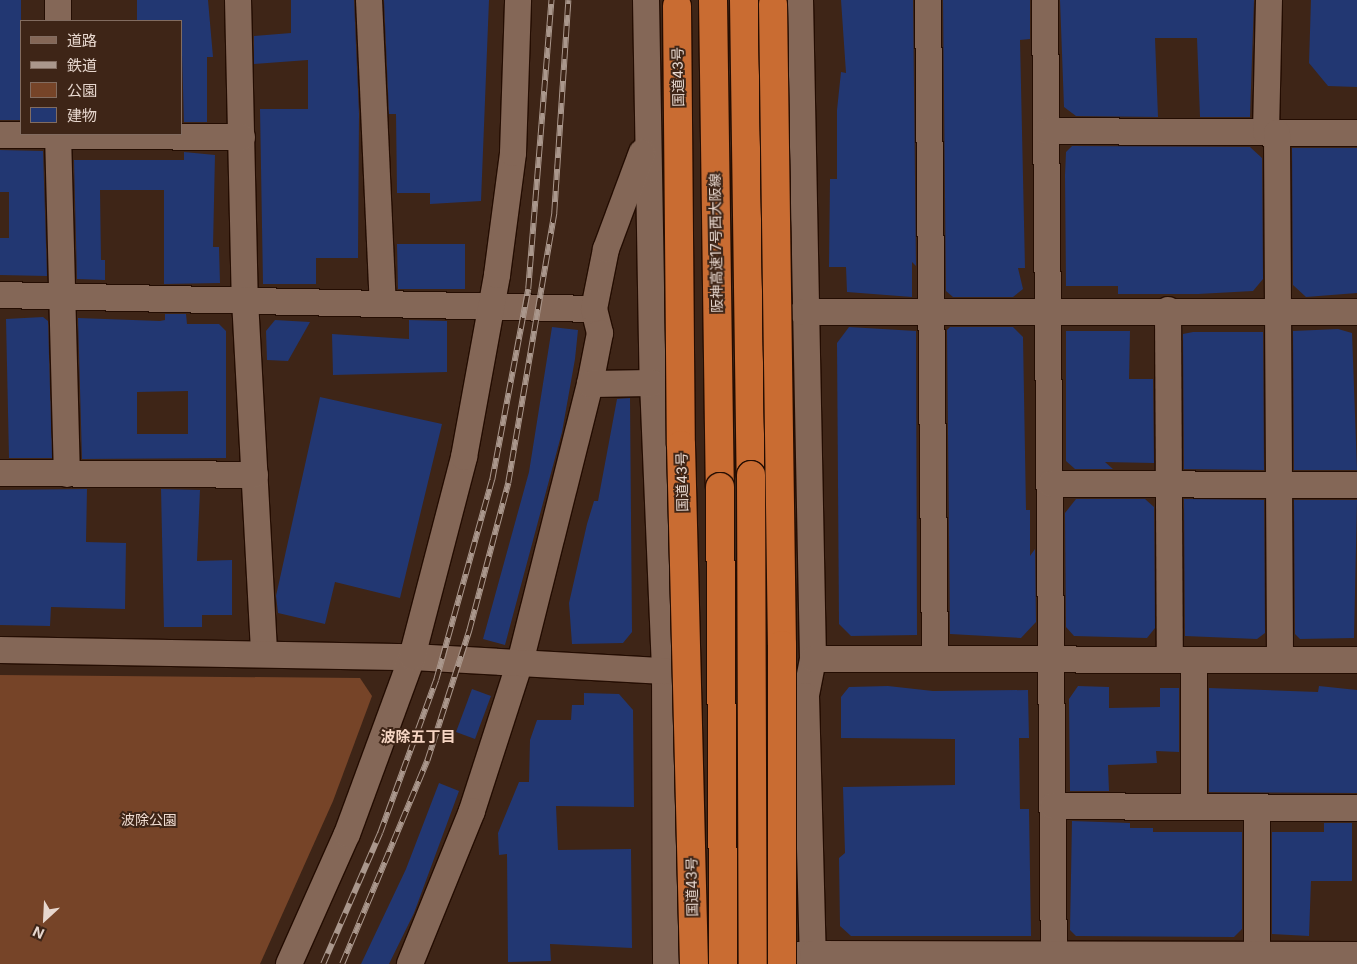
<!DOCTYPE html>
<html>
<head>
<meta charset="utf-8">
<style>
  body { margin:0 }
  #map { position:relative; width:1357px; height:964px; overflow:hidden; background:#3e2517; font-family:Inter,"Noto Sans JP",sans-serif }
  div>[style] { position:absolute }
  .green>* { inset:0; background:#764428 }
  .building>* { inset:0; background:#223772 }
  .roads { filter:drop-shadow(1px 0 #240d02) drop-shadow(-1px 0 #240d02) drop-shadow(0 1px #240d02) drop-shadow(0 -1px #240d02) }
  .minor>* { height:26px; margin:-13px; padding:0 13px; transform-origin:13px; border-radius:13px; background:#846757 }
  .highway>* { height:28px; margin:-14px; padding:0 14px; transform-origin:14px; border-radius:14px; background:#c96c32 }
  .rail>* { height:5.5px; margin-top:-2.75px; transform-origin:0; background:repeating-linear-gradient(90deg,#3e2517 0 11px,#aa978c 0 22px); box-sizing:border-box; border-block:1px solid #aa978c }
  .bridges { filter:drop-shadow(1px 0 #240d02) drop-shadow(-1px 0 #240d02) drop-shadow(0 1px #240d02) drop-shadow(0 -1px #240d02) }
  .highway-bridge>* { height:28px; margin:-14px; padding:0 14px; transform-origin:14px; border-radius:14px; background:#c96c32 }
  span { translate:-50% -50%; white-space:nowrap; text-align:center; line-height:1.15; -webkit-text-stroke:4px #3e2517; paint-order:stroke }
  .street-label { font-size:14px; color:#e7d7ce }
  .park-label { font-size:14px; color:#f0dcd1 }
  .neighbourhood-label { font-size:15px; color:#f6d5c3; font-weight:700 }
  .legend { position:absolute; left:20px; top:20px; width:162px; height:115px; box-sizing:border-box; background:#3e2517; border:1px solid #826c60; margin:0; padding:6px 9px; list-style:none; font-size:15px; color:#e7d7ce }
  .legend li { display:flex; align-items:center; gap:10px; height:25px }
  .legend b { width:25px; border:1px solid #826c60 }
  .north { position:absolute; left:20px; top:894px; width:50px; height:50px; -webkit-text-stroke:4px #3e2517; paint-order:stroke; rotate:205deg; font-size:14px; font-weight:700; line-height:20px; text-align:center; color:#e7d7ce }
  .north::after { content:''; display:block; margin:auto; width:18px; height:22px; background:#e7d7ce; clip-path:polygon(50% 0,100% 100%,50% 72%,0 100%) }
</style>
</head>
<body>
<div id="map">
  <div class="green">
    <i style="clip-path:polygon(0 675px,360px 678px,372px 696px,333px 801px,260px 964px,0 964px)"></i>
  </div>
  <div class="building">
    <i style="clip-path:polygon(0 0,21px 0,21px 120px,0 120px)"></i>
    <i style="clip-path:polygon(137px 0,208px 0,213px 57px,207px 57px,207px 122px,184px 122px,181px 21px,137px 21px)"></i>
    <i style="clip-path:polygon(291px 0,354px 0,359px 114px,358px 258px,316px 258px,316px 284px,263px 284px,260px 109px,308px 109px,308px 60px,254px 64px,254px 36px,291px 33px)"></i>
    <i style="clip-path:polygon(384px 0,489px 0,481px 201px,430px 204px,430px 193px,397px 193px,396px 114px,389px 114px)"></i>
    <i style="clip-path:polygon(841px 0,913px 0,916px 266px,912px 262px,912px 297px,847px 292px,846px 267px,829px 267px,830px 179px,837px 179px,837px 110px,841px 72px,846px 73px)"></i>
    <i style="clip-path:polygon(943px 0,1030px 0,1030px 39px,1020px 40px,1025px 268px,1018px 268px,1023px 289px,1013px 297px,953px 297px,946px 291px)"></i>
    <i style="clip-path:polygon(1060px 0,1254px 0,1250px 117px,1200px 117px,1197px 38px,1155px 38px,1158px 117px,1076px 116px,1064px 107px)"></i>
    <i style="clip-path:polygon(1311px 0,1357px 0,1357px 87px,1328px 86px,1309px 63px)"></i>
    <i style="clip-path:polygon(1072px 146px,1250px 147px,1262px 158px,1263px 279px,1253px 291px,1198px 294px,1118px 294px,1118px 286px,1066px 286px,1065px 175px,1066px 152px)"></i>
    <i style="clip-path:polygon(1292px 148px,1357px 148px,1357px 293px,1306px 297px,1293px 285px)"></i>
    <i style="clip-path:polygon(0 150px,43px 151px,47px 276px,0 275px,0 238px,9px 238px,9px 192px,0 192px)"></i>
    <i style="clip-path:polygon(184px 152px,215px 155px,213px 247px,219px 247px,220px 283px,164px 284px,164px 190px,100px 190px,101px 260px,105px 260px,105px 280px,77px 279px,74px 160px,184px 160px)"></i>
    <i style="clip-path:polygon(397px 244px,465px 244px,465px 289px,398px 289px)"></i>
    <i style="clip-path:polygon(evenodd,165px 314px,186px 314px,187px 324px,219px 324px,226px 331px,226px 458px,82px 459px,78px 318px,160px 321px,165px 320px,165px 314px,188px 391px,188px 434px,137px 434px,137px 392px,188px 391px)"></i>
    <i style="clip-path:polygon(43px 317px,48px 321px,52px 458px,9px 458px,6px 319px)"></i>
    <i style="clip-path:polygon(275px 320px,310px 322px,288px 361px,267px 360px,266px 331px)"></i>
    <i style="clip-path:polygon(409px 320px,447px 321px,447px 372px,333px 375px,332px 334px,409px 339px)"></i>
    <i style="clip-path:polygon(552px 327px,578px 330px,575px 359px,562px 432px,505px 645px,483px 639px,529px 472px)"></i>
    <i style="clip-path:polygon(849px 327px,916px 331px,917px 635px,851px 636px,839px 624px,837px 343px)"></i>
    <i style="clip-path:polygon(950px 327px,1013px 327px,1023px 337px,1026px 510px,1030px 510px,1030px 556px,1035px 549px,1036px 622px,1021px 638px,950px 634px,947px 330px)"></i>
    <i style="clip-path:polygon(1338px 329px,1352px 333px,1357px 470px,1294px 470px,1293px 331px)"></i>
    <i style="clip-path:polygon(1066px 331px,1130px 331px,1129px 379px,1153px 379px,1154px 463px,1105px 462px,1113px 469px,1075px 469px,1066px 461px)"></i>
    <i style="clip-path:polygon(1193px 332px,1263px 332px,1264px 470px,1184px 469px,1183px 334px)"></i>
    <i style="clip-path:polygon(320px 397px,442px 424px,400px 598px,335px 582px,325px 624px,278px 613px,276px 596px)"></i>
    <i style="clip-path:polygon(630px 398px,632px 632px,623px 643px,572px 644px,569px 603px,587px 524px,594px 501px,598px 501px,617px 399px)"></i>
    <i style="clip-path:polygon(87px 489px,86px 542px,126px 543px,125px 609px,51px 607px,50px 626px,0 625px,0 490px)"></i>
    <i style="clip-path:polygon(161px 489px,200px 490px,197px 561px,232px 560px,232px 615px,202px 615px,202px 627px,164px 627px)"></i>
    <i style="clip-path:polygon(1076px 499px,1145px 499px,1154px 507px,1155px 628px,1147px 638px,1074px 636px,1066px 627px,1065px 513px)"></i>
    <i style="clip-path:polygon(1184px 499px,1264px 500px,1265px 633px,1257px 639px,1185px 636px)"></i>
    <i style="clip-path:polygon(1294px 500px,1357px 500px,1354px 638px,1300px 639px,1295px 634px)"></i>
    <i style="clip-path:polygon(888px 686px,933px 691px,1028px 690px,1029px 738px,1019px 738px,1020px 809px,1029px 809px,1031px 936px,851px 936px,840px 926px,839px 858px,845px 853px,843px 787px,955px 785px,955px 739px,841px 738px,841px 697px,849px 687px)"></i>
    <i style="clip-path:polygon(1078px 686px,1109px 687px,1109px 708px,1160px 707px,1160px 688px,1179px 688px,1179px 752px,1156px 751px,1157px 763px,1108px 765px,1109px 791px,1070px 791px,1069px 699px)"></i>
    <i style="clip-path:polygon(1319px 686px,1357px 690px,1357px 793px,1209px 792px,1209px 688px,1318px 692px)"></i>
    <i style="clip-path:polygon(472px 689px,491px 696px,475px 739px,456px 732px)"></i>
    <i style="clip-path:polygon(584px 693px,619px 694px,633px 710px,634px 807px,556px 806px,558px 850px,631px 849px,632px 948px,550px 944px,551px 961px,508px 962px,507px 854px,499px 855px,498px 833px,519px 782px,529px 782px,530px 740px,537px 720px,571px 720px,572px 705px,584px 705px)"></i>
    <i style="clip-path:polygon(439px 783px,459px 791px,414px 913px,389px 964px,361px 964px,406px 869px)"></i>
    <i style="clip-path:polygon(1072px 821px,1130px 823px,1130px 828px,1153px 828px,1153px 832px,1242px 832px,1242px 929px,1234px 937px,1076px 936px,1070px 930px)"></i>
    <i style="clip-path:polygon(1324px 823px,1352px 823px,1352px 881px,1311px 881px,1309px 936px,1272px 934px,1272px 832px,1324px 832px)"></i>
  </div>
  <div class="roads">
    <div class="minor">
      <i style="left:58px;top:0;width:21px;rotate:90deg"></i>
      <i style="left:238px;top:0;width:300px;rotate:88.7deg"></i>
      <i style="left:245px;top:300px;width:354px;rotate:86.9deg"></i>
      <i style="left:369px;top:0;width:304px;rotate:87.4deg"></i>
      <i style="left:646px;top:0;width:383px;rotate:89deg"></i>
      <i style="left:653px;top:383px;width:288px;rotate:87.6deg"></i>
      <i style="left:665px;top:671px;width:293px;rotate:89.8deg"></i>
      <i style="left:800px;top:0;width:659px;rotate:88.87deg"></i>
      <i style="left:813px;top:659px;width:38px;rotate:101deg"></i>
      <i style="left:806px;top:696px;width:268px;rotate:88.5deg"></i>
      <i style="left:928px;top:0;width:659px;rotate:89.39deg"></i>
      <i style="left:1045px;top:0;width:964px;rotate:89.47deg"></i>
      <i style="left:1047px;top:131px;width:310px;rotate:0.4deg"></i>
      <i style="left:1266px;top:132px;width:132px;rotate:-88.7deg"></i>
      <i style="left:1277px;top:133px;width:527px;rotate:89.67deg"></i>
      <i style="left:58px;top:134px;width:340px;rotate:88.5deg"></i>
      <i style="left:0;top:135px;width:242px;rotate:0.5deg"></i>
      <i style="left:0;top:295px;width:594px;rotate:1.35deg"></i>
      <i style="left:594px;top:309px;width:25px;rotate:76deg"></i>
      <i style="left:600px;top:333px;width:52px;rotate:101.1deg"></i>
      <i style="left:590px;top:384px;width:287px;rotate:104.1deg"></i>
      <i style="left:520px;top:662px;width:157px;rotate:107.9deg"></i>
      <i style="left:472px;top:811px;width:165px;rotate:112.1deg"></i>
      <i style="left:594px;top:309px;width:61px;rotate:-78.7deg"></i>
      <i style="left:606px;top:249px;width:103px;rotate:-69.6deg"></i>
      <i style="left:1168px;top:310px;width:349px;rotate:89.7deg"></i>
      <i style="left:803px;top:312px;width:554px"></i>
      <i style="left:590px;top:384px;width:63px;rotate:-0.9deg"></i>
      <i style="left:0;top:473px;width:255px;rotate:0.4deg"></i>
      <i style="left:1051px;top:484px;width:306px;rotate:0.2deg"></i>
      <i style="left:0;top:650px;width:412px;rotate:1deg"></i>
      <i style="left:412px;top:657px;width:253px;rotate:3.2deg"></i>
      <i style="left:813px;top:659px;width:544px;rotate:0.11deg"></i>
      <i style="left:1053px;top:806px;width:304px;rotate:0.4deg"></i>
      <i style="left:1194px;top:807px;width:147px;rotate:-90deg"></i>
      <i style="left:1257px;top:808px;width:146px;rotate:90deg"></i>
      <i style="left:701px;top:962px;width:112px;rotate:-4.1deg"></i>
      <i style="left:813px;top:954px;width:544px;rotate:0.11deg"></i>
      <i style="left:289px;top:964px;width:142px;rotate:-66deg"></i>
      <i style="left:347px;top:834px;width:189px;rotate:-69.8deg"></i>
      <i style="left:412px;top:657px;width:207px;rotate:-75.4deg"></i>
      <i style="left:464px;top:457px;width:185px;rotate:-79.7deg"></i>
      <i style="left:497px;top:275px;width:123px;rotate:-82.5deg"></i>
      <i style="left:513px;top:153px;width:153px;rotate:-88.1deg"></i>
    </div>
    <div class="highway">
      <i style="left:713px;top:0;width:487px;rotate:89.2deg"></i>
      <i style="left:744px;top:0;width:475px;rotate:89.2deg"></i>
    </div>
  </div>
  <div class="rail">
    <i style="left:323px;top:964px;width:143px;rotate:-66.5deg"></i>
    <i style="left:380px;top:833px;width:163px;rotate:-69.9deg"></i>
    <i style="left:436px;top:680px;width:208px;rotate:-74.4deg"></i>
    <i style="left:492px;top:480px;width:194px;rotate:-79.3deg"></i>
    <i style="left:528px;top:289px;width:290px;rotate:-85.4deg"></i>
    <i style="left:342px;top:964px;width:220px;rotate:-67.3deg"></i>
    <i style="left:427px;top:761px;width:137px;rotate:-72.1deg"></i>
    <i style="left:469px;top:631px;width:153px;rotate:-75.2deg"></i>
    <i style="left:508px;top:483px;width:274px;rotate:-80.3deg"></i>
    <i style="left:554px;top:213px;width:213px;rotate:-86.2deg"></i>
  </div>
  <div class="bridges">
    <div class="highway-bridge">
      <i style="left:773px;top:4px;width:641px;rotate:89.2deg"></i>
      <i style="left:782px;top:645px;width:319px;rotate:90deg"></i>
      <i style="left:677px;top:6px;width:439px;rotate:89.5deg"></i>
      <i style="left:681px;top:445px;width:519px;rotate:88.57deg"></i>
      <i style="left:751px;top:475px;width:489px;rotate:89.8deg"></i>
      <i style="left:720px;top:487px;width:477px;rotate:89.6deg"></i>
    </div>
  </div>
  <div class="street-label">
    <span style="left:678px;top:77px;rotate:-91deg">国道43号</span>
    <span style="left:716px;top:243px;rotate:-91deg">阪神高速17号西大阪線</span>
    <span style="left:682px;top:482px;rotate:-91deg">国道43号</span>
    <span style="left:692px;top:887px;rotate:-91deg">国道43号</span>
  </div>
  <div class="park-label">
    <span style="left:149px;top:820px">波除公園</span>
  </div>
  <div class="neighbourhood-label">
    <span style="left:418px;top:737px">波除五丁目</span>
  </div>
  <ul class="legend">
  <li><b style="height:6px;background:#846757"></b>道路</li>
  <li><b style="height:6px;background:#aa978c"></b>鉄道</li>
  <li><b style="height:14px;background:#764428"></b>公園</li>
  <li><b style="height:14px;background:#223772"></b>建物</li>
  </ul>
  <div class="north">N</div>
</div>
</body>
</html>
